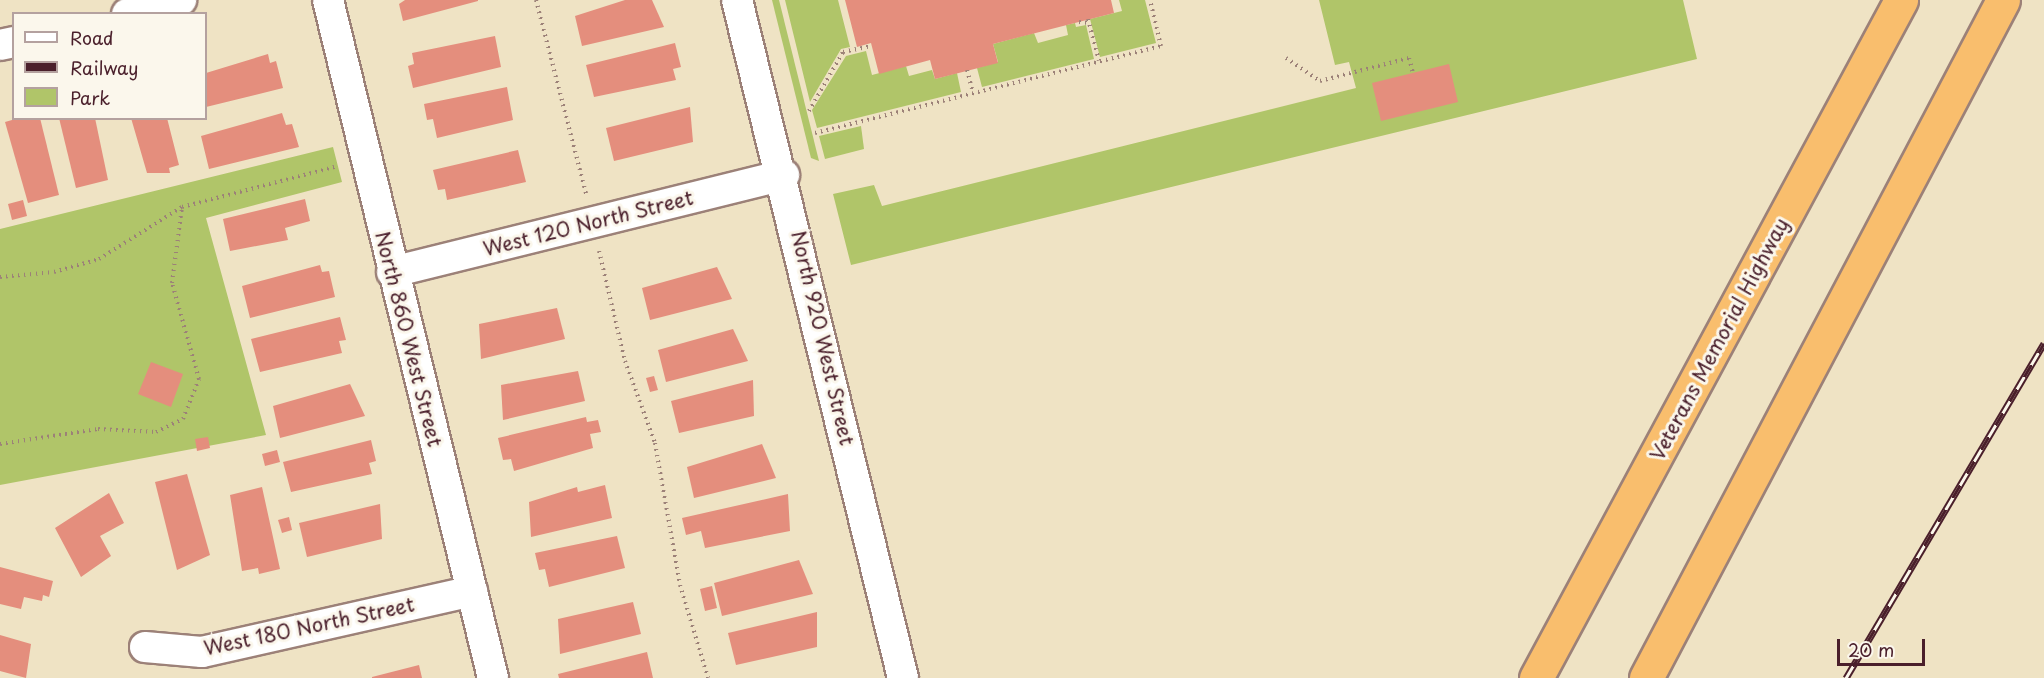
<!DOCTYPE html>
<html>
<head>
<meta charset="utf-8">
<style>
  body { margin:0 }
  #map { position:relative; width:2044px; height:678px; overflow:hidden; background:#efe3c4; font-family:"Playpen Sans",sans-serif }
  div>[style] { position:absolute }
  .green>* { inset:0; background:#b0c569 }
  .building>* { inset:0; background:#e48e7d }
  .path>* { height:4px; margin-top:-2px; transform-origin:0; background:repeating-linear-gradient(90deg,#9c8178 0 1.5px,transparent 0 6px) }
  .roads { filter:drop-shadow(2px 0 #9c8178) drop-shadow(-2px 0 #9c8178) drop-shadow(0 2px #9c8178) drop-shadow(0 -2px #9c8178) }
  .minor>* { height:30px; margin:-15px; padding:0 15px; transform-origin:15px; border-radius:15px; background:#fff }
  .motorway>* { height:33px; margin:-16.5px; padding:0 16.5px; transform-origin:16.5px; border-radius:16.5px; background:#f9be6d }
  .rail>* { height:7px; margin-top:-3.5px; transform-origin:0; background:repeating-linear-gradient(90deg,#fbf7ec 0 14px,#4a1f2b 0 28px); box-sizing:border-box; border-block:2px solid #4a1f2b }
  span { translate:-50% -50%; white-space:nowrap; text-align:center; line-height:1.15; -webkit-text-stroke:6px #fbf7ec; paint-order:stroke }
  .street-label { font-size:20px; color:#4a1f2b }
  .legend { position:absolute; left:12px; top:12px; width:195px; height:108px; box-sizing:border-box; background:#fbf7ec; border:2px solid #b4a19f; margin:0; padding:8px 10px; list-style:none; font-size:18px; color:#4a1f2b }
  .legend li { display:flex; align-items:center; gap:12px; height:30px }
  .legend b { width:30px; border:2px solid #b4a19f }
  .scale { position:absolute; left:1837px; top:639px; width:88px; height:27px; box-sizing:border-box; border:3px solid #4a1f2b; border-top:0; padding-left:8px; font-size:18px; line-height:21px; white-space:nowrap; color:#4a1f2b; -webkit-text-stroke:4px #fbf7ec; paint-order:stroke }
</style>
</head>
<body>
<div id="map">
  <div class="green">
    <i style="clip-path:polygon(772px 0,779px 0,819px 161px,811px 158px)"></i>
    <i style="clip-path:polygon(785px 0,838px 0,850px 47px,841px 49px,810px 102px)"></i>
    <i style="clip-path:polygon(1119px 0,1145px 0,1156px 43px,1100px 57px,1090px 19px,1122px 11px)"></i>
    <i style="clip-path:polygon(1319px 0,1683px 0,1697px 59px,851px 265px,833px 194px,874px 185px,882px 206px,1356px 88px,1349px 62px,1335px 65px)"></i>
    <i style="clip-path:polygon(1075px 23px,1076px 27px,1086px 25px,1094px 59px,982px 87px,977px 68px,998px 62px,993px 44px,1034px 33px,1038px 43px,1068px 35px,1066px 25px)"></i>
    <i style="clip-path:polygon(866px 51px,872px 75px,906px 66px,909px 76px,932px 70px,935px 79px,957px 73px,961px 92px,817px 128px,812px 110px,846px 56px)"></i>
    <i style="clip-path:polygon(861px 126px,864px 149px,825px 159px,819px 136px)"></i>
    <i style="clip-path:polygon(333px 147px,342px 182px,206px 218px,266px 435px,0 485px,0 229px)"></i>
  </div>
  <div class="building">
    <i style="clip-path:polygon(405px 0,478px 0,478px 1px,403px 21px,399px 4px)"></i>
    <i style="clip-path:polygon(625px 0,652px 0,664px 27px,582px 46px,575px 16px)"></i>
    <i style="clip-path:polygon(845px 0,1111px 0,1114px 13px,993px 44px,998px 63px,935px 79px,930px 60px,879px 74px,871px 43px,857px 47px)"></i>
    <i style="clip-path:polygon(495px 36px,501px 67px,413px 88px,408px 66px,414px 64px,412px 53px)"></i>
    <i style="clip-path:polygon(675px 43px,681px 67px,673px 69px,676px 80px,594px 97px,586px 65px)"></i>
    <i style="clip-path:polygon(268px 54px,270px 63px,276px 61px,283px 88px,206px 107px,206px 73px)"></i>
    <i style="clip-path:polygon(1449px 64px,1458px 102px,1381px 121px,1372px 83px)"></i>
    <i style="clip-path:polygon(507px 87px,513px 120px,437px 138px,433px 119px,427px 120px,424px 104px)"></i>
    <i style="clip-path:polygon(690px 107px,693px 142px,614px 161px,606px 128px)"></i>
    <i style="clip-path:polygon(282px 113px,286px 125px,292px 124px,299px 147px,209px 169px,201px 136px)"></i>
    <i style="clip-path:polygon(19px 118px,40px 118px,59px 195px,28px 203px,5px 122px)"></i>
    <i style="clip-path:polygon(59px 118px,95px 118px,108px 180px,76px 188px)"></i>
    <i style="clip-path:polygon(131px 118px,167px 118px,179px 165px,169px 168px,170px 173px,147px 173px)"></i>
    <i style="clip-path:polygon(518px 150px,526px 182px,447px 200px,445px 189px,438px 190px,433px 170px)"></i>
    <i style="clip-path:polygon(305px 199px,310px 221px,285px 228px,288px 240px,230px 251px,223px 219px)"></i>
    <i style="clip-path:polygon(23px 200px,27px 216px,12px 220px,8px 204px)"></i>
    <i style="clip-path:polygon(320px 265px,322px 272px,329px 271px,335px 297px,250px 318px,242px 286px)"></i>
    <i style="clip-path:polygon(717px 267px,732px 299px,650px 320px,642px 288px)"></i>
    <i style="clip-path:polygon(557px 308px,565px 339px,481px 359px,479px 324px)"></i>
    <i style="clip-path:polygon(340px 317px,346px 340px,339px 341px,342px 353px,260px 372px,251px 339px)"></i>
    <i style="clip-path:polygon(733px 329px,748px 361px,666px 382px,658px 350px)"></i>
    <i style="clip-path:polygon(151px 362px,183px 374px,171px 407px,138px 394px)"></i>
    <i style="clip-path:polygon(578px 371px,585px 401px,503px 420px,501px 385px)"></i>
    <i style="clip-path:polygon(654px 376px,658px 390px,650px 392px,646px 378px)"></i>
    <i style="clip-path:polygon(753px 380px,754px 416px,679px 433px,671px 401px)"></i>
    <i style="clip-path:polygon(350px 384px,365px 416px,280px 438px,273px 406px)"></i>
    <i style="clip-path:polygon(586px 417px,587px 422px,598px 420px,601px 432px,590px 434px,593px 448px,514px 471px,511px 459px,503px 460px,498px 438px)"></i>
    <i style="clip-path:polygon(208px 437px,210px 448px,197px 451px,195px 439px)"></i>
    <i style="clip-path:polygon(371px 440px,376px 461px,369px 463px,372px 474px,291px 492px,283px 462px)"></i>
    <i style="clip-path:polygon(762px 444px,776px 478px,694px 498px,687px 467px)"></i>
    <i style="clip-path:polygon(277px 450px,280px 462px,265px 466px,262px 454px)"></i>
    <i style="clip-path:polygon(187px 474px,210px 555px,177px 570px,155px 482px)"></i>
    <i style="clip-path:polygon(605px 485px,612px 518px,531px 537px,529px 502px,577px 487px,578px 492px)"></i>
    <i style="clip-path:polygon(262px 487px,280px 569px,259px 574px,258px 568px,242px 571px,230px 495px)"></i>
    <i style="clip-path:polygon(109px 493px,124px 523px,100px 536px,111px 556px,81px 577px,55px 528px)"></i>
    <i style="clip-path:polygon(788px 494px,790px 531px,705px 548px,701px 531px,686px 535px,682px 518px)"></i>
    <i style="clip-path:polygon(380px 504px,382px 539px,307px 557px,299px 523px)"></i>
    <i style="clip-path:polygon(289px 517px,292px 530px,282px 533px,278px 520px)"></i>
    <i style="clip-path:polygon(617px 536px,625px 568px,549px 587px,545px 569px,539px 570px,535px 553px)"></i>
    <i style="clip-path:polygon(799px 560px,813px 594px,722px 616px,714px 583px)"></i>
    <i style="clip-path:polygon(0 567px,53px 581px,49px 597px,43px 595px,42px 601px,24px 597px,21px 609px,0 604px)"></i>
    <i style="clip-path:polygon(712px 586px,717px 608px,705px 611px,700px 589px)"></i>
    <i style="clip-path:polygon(633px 602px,641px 634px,560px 654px,558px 619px)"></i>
    <i style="clip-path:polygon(817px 612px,817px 647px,736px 665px,728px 633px)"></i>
    <i style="clip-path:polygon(0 635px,31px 644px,26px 678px,0 671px)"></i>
    <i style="clip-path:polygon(647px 652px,653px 678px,559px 678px,558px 674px)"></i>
    <i style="clip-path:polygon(419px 665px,422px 678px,372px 678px,372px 677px)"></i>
  </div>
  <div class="path">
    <i style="left:536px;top:0;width:200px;rotate:75.5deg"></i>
    <i style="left:1088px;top:19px;width:43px;rotate:75.3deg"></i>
    <i style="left:1079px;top:22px;width:10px;rotate:6deg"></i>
    <i style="left:1286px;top:58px;width:41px;rotate:34.1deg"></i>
    <i style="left:1320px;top:81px;width:92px;rotate:-14.5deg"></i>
    <i style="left:1409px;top:58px;width:16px;rotate:75deg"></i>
    <i style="left:967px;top:70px;width:24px;rotate:75deg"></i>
    <i style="left:809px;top:111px;width:68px;rotate:-60deg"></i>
    <i style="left:843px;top:52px;width:29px;rotate:-12deg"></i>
    <i style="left:815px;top:133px;width:357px;rotate:-14.1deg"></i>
    <i style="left:1161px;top:46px;width:47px;rotate:-103.4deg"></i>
    <i style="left:599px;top:251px;width:113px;rotate:76.7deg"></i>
    <i style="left:625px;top:361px;width:87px;rotate:69.9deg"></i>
    <i style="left:655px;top:443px;width:144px;rotate:80deg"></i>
    <i style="left:680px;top:585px;width:97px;rotate:73.2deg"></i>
    <i style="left:0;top:277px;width:54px;rotate:-5.3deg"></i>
    <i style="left:54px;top:272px;width:47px;rotate:-16.1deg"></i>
    <i style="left:99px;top:259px;width:98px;rotate:-32.1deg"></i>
    <i style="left:182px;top:207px;width:161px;rotate:-14.7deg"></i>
    <i style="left:0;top:444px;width:99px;rotate:-8.7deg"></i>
    <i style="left:98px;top:429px;width:58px;rotate:3deg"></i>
    <i style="left:156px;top:432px;width:30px;rotate:-26deg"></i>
    <i style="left:183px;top:419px;width:43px;rotate:-68.2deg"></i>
    <i style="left:199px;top:379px;width:100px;rotate:-105.7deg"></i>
    <i style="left:172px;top:283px;width:77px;rotate:-82.5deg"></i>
  </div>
  <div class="roads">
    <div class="minor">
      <i style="left:328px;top:0;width:698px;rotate:76.32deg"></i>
      <i style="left:737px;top:0;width:698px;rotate:76.24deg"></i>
      <i style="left:127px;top:14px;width:56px;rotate:-14.5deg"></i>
      <i style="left:0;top:45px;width:14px;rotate:-12deg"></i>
      <i style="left:392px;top:272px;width:404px;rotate:-13.9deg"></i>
      <i style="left:145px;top:647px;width:57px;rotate:5deg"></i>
      <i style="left:202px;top:652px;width:277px;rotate:-12.7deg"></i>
    </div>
    <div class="motorway">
      <i style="left:1536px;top:678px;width:770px;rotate:-61.7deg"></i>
      <i style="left:1646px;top:678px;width:766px;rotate:-62.23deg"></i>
    </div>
  </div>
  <div class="rail">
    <i style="left:1846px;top:678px;width:389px;rotate:-59.4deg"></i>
  </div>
  <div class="street-label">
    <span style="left:588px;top:223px;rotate:-14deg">West 120 North Street</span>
    <span style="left:823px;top:338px;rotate:77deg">North 920 West Street</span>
    <span style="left:409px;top:339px;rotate:76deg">North 860 West Street</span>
    <span style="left:1719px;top:339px;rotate:-62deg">Veterans Memorial Highway</span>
    <span style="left:309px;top:626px;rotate:-12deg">West 180 North Street</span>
  </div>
  <ul class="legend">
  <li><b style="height:8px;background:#fff"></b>Road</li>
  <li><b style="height:8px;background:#4a1f2b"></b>Railway</li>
  <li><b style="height:16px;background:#b0c569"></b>Park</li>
  </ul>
  <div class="scale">20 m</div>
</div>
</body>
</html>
